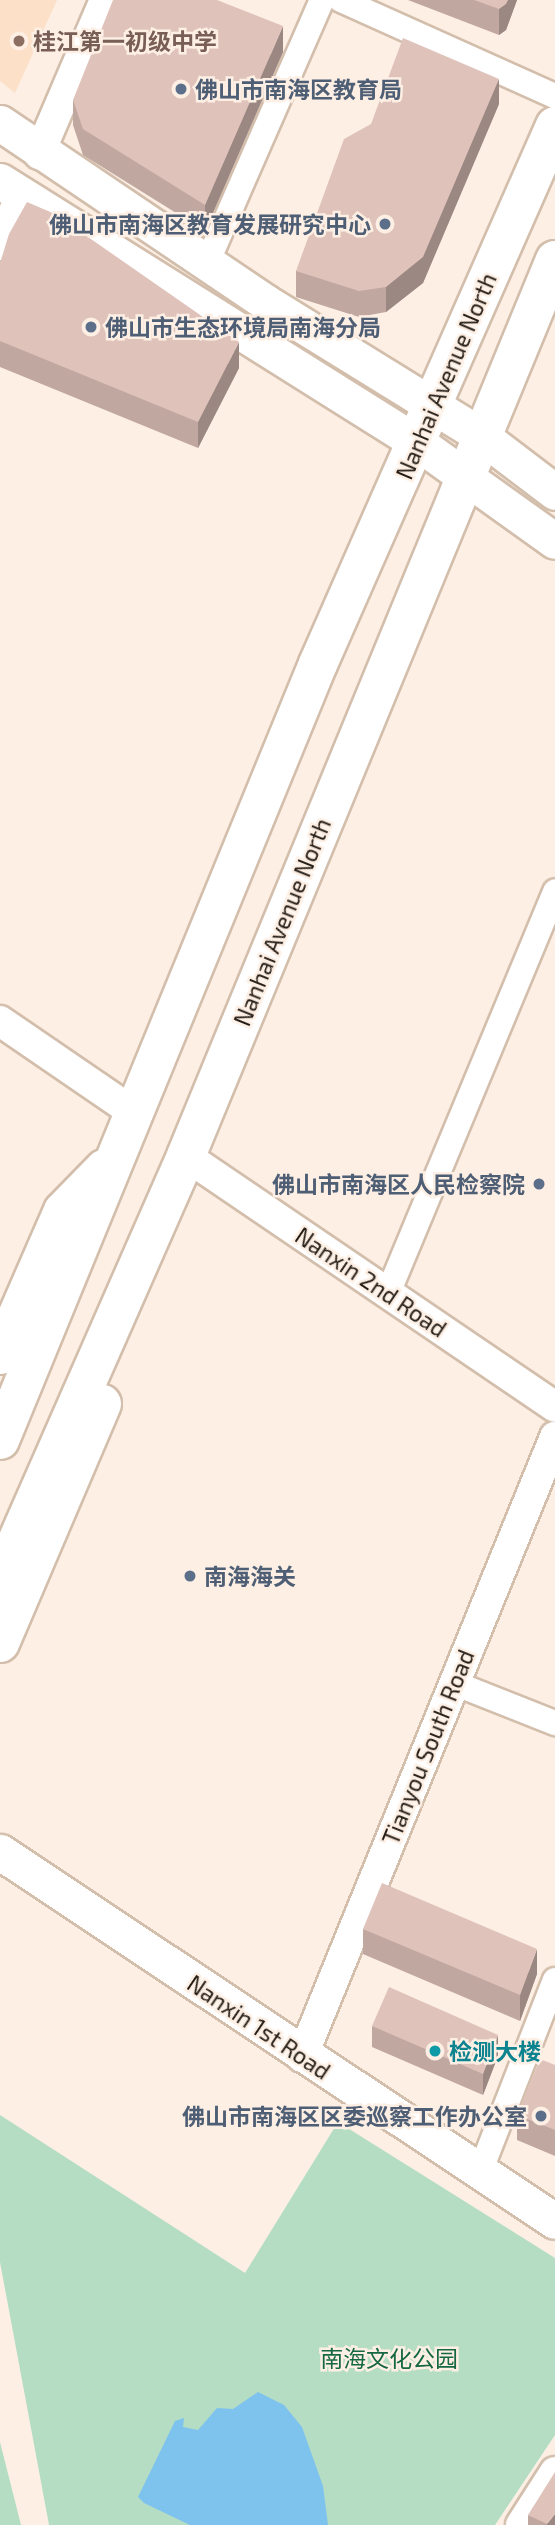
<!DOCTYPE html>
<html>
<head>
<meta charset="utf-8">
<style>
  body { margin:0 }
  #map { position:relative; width:555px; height:2525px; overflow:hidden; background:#fdefe4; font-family:"Exo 2","Noto Sans SC",sans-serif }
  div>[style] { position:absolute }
  .built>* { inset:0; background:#fce0c8 }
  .green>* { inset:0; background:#b4ddc4 }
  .water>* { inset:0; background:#7ec2ee }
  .roads { filter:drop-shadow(2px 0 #d3beac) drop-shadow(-2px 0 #d3beac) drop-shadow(0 2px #d3beac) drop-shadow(0 -2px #d3beac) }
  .minor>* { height:24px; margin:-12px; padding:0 12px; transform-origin:12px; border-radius:12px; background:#fff }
  .tertiary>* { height:30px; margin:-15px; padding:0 15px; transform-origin:15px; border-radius:15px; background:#fff }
  .secondary>* { height:35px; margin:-17.5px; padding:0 17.5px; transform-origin:17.5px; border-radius:17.5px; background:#fff }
  .trunk>* { height:38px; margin:-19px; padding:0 19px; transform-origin:19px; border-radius:19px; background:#fff }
  .wall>* { inset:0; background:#c0a7a0 }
  .shaded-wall>* { inset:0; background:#9c8882 }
  .building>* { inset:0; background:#dfc2ba }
  .dots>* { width:19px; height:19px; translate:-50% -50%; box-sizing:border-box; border:4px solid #fdefe4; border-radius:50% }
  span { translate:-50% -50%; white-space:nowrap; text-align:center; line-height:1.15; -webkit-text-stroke:5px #fdefe4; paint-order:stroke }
  .education-label { font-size:23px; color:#785e54; font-weight:700 }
  .left { translate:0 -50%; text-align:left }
  .service-label { font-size:23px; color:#4e5e75; font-weight:700 }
  .right { translate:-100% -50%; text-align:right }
  .street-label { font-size:23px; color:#241d16 }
  .culture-label { font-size:23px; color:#0d838f; font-weight:700 }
  .park-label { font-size:23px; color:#146843 }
</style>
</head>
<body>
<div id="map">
  <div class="built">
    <i style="clip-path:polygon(0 0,57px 0,15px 93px,0 81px)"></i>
  </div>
  <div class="green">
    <i style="clip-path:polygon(0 2115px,245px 2273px,338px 2122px,555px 2258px,555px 2435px,495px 2525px,49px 2525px,0 2262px)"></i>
    <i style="clip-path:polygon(0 2442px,21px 2525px,0 2525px)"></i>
  </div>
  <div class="water">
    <i style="clip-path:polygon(258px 2392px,284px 2405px,302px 2427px,323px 2486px,328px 2525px,190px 2525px,144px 2503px,138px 2497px,175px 2421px,184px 2418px,183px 2427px,198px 2430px,217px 2408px,233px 2409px)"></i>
  </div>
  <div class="roads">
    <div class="minor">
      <i style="left:341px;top:0;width:235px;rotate:24.2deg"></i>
      <i style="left:207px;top:263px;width:287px;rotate:-66.4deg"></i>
      <i style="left:388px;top:1293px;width:435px;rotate:-67.4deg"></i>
      <i style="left:454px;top:1683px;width:109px;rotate:21.6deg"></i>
      <i style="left:480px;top:2172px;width:206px;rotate:-68.7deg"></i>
    </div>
    <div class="tertiary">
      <i style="left:39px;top:154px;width:168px;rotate:-66.8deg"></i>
      <i style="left:0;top:245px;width:52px;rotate:-67.4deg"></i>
      <i style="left:0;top:1021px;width:165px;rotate:34.4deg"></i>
      <i style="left:186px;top:1156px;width:446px;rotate:34.2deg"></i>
      <i style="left:302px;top:2057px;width:670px;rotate:-67.8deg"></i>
      <i style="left:521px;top:2525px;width:63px;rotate:-57.3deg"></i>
    </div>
    <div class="secondary">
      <i style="left:0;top:123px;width:320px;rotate:34deg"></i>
      <i style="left:265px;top:302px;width:253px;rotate:31.7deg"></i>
      <i style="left:480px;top:435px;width:94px;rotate:37.2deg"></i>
      <i style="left:0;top:181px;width:493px;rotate:32.1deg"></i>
      <i style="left:418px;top:443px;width:168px;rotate:35.6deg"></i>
      <i style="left:0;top:1852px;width:666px;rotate:33.62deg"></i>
    </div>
    <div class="trunk">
      <i style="left:0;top:1355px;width:157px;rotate:-66.4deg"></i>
      <i style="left:63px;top:1211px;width:59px;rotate:-45.7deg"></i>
      <i style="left:0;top:1440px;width:839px;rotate:-67.72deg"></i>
      <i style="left:318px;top:664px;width:588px;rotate:-66.23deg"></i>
      <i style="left:0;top:1580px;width:463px;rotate:-66.3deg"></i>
      <i style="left:186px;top:1156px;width:969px;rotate:-67.62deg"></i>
      <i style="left:0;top:1643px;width:260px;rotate:-66.9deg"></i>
    </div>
  </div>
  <div class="wall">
    <i style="clip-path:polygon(408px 0,517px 0,506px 30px,499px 35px)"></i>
    <i style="clip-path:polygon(283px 52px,205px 231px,83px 155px,73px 125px,73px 100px)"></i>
    <i style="clip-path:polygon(499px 104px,423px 283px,386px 312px,359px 317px,296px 297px,296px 271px)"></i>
    <i style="clip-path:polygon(0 263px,239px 368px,198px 448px,0 367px)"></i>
    <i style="clip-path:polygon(363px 1929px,537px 1974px,520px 2021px,363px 1954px)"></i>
    <i style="clip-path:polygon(372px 2026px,498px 2056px,483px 2095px,372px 2047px)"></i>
    <i style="clip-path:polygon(555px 2065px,555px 2156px,517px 2140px,517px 2115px)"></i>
    <i style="clip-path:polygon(528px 2515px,555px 2525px,528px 2525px)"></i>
  </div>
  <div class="shaded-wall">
    <i style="clip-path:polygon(508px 0,517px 0,506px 30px,499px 35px,499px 9px)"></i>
    <i style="clip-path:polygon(283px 26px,283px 52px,205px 231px,205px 205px)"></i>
    <i style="clip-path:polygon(499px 79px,499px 104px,423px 283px,386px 312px,386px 287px)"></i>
    <i style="clip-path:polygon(239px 342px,239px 368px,198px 448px,198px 422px)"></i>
    <i style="clip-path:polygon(537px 1949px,537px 1974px,520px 2021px,520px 1995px)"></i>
    <i style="clip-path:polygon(498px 2035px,498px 2056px,483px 2095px,483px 2074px)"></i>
    <i style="clip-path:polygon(555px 2514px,555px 2525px,547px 2525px,547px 2524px)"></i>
  </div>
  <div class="building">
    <i style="clip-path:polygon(113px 0,217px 0,283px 26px,205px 205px,83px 129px,73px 100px)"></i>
    <i style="clip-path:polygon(474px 0,508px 0,506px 4px,499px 9px)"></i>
    <i style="clip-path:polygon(403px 38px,499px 79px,423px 257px,386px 287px,359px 291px,296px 271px,344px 139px,371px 124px)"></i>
    <i style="clip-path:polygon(27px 202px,55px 214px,239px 342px,198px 422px,0 341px,0 263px,9px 234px)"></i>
    <i style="clip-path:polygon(382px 1883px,537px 1949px,520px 1995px,363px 1929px)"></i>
    <i style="clip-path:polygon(389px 1987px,498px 2035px,483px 2074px,372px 2026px)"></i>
    <i style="clip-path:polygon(540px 2059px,555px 2065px,555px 2130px,517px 2115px)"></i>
    <i style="clip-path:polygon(555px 2472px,555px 2514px,547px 2524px,528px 2515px)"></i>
  </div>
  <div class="dots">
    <i style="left:19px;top:41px;background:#8d6e63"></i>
    <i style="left:181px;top:89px;background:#5c6f8a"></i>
    <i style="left:385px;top:224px;background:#5c6f8a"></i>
    <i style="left:91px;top:327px;background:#5c6f8a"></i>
    <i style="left:539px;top:1184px;background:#5c6f8a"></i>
    <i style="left:190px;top:1576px;background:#5c6f8a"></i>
    <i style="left:435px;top:2051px;background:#0f9aa8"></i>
    <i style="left:541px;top:2116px;background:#5c6f8a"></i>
  </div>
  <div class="education-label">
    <span class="left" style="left:33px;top:41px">桂江第一初级中学</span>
  </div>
  <div class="service-label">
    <span class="left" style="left:195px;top:89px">佛山市南海区教育局</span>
    <span class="right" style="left:371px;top:224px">佛山市南海区教育发展研究中心</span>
    <span class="left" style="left:105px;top:327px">佛山市生态环境局南海分局</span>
    <span class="right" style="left:525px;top:1184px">佛山市南海区人民检察院</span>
    <span class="left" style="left:204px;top:1576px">南海海关</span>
    <span class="right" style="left:527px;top:2116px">佛山市南海区区委巡察工作办公室</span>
  </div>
  <div class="street-label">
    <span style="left:446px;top:376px;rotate:-67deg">Nanhai Avenue North</span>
    <span style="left:282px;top:922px;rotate:-68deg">Nanhai Avenue North</span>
    <span style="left:371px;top:1282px;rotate:34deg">Nanxin 2nd Road</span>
    <span style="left:428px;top:1747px;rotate:-68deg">Tianyou South Road</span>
    <span style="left:259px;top:2027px;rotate:34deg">Nanxin 1st Road</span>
  </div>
  <div class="culture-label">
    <span class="left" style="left:449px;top:2051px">检测大楼</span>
  </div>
  <div class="park-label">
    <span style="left:389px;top:2358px">南海文化公园</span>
  </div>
</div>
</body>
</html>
